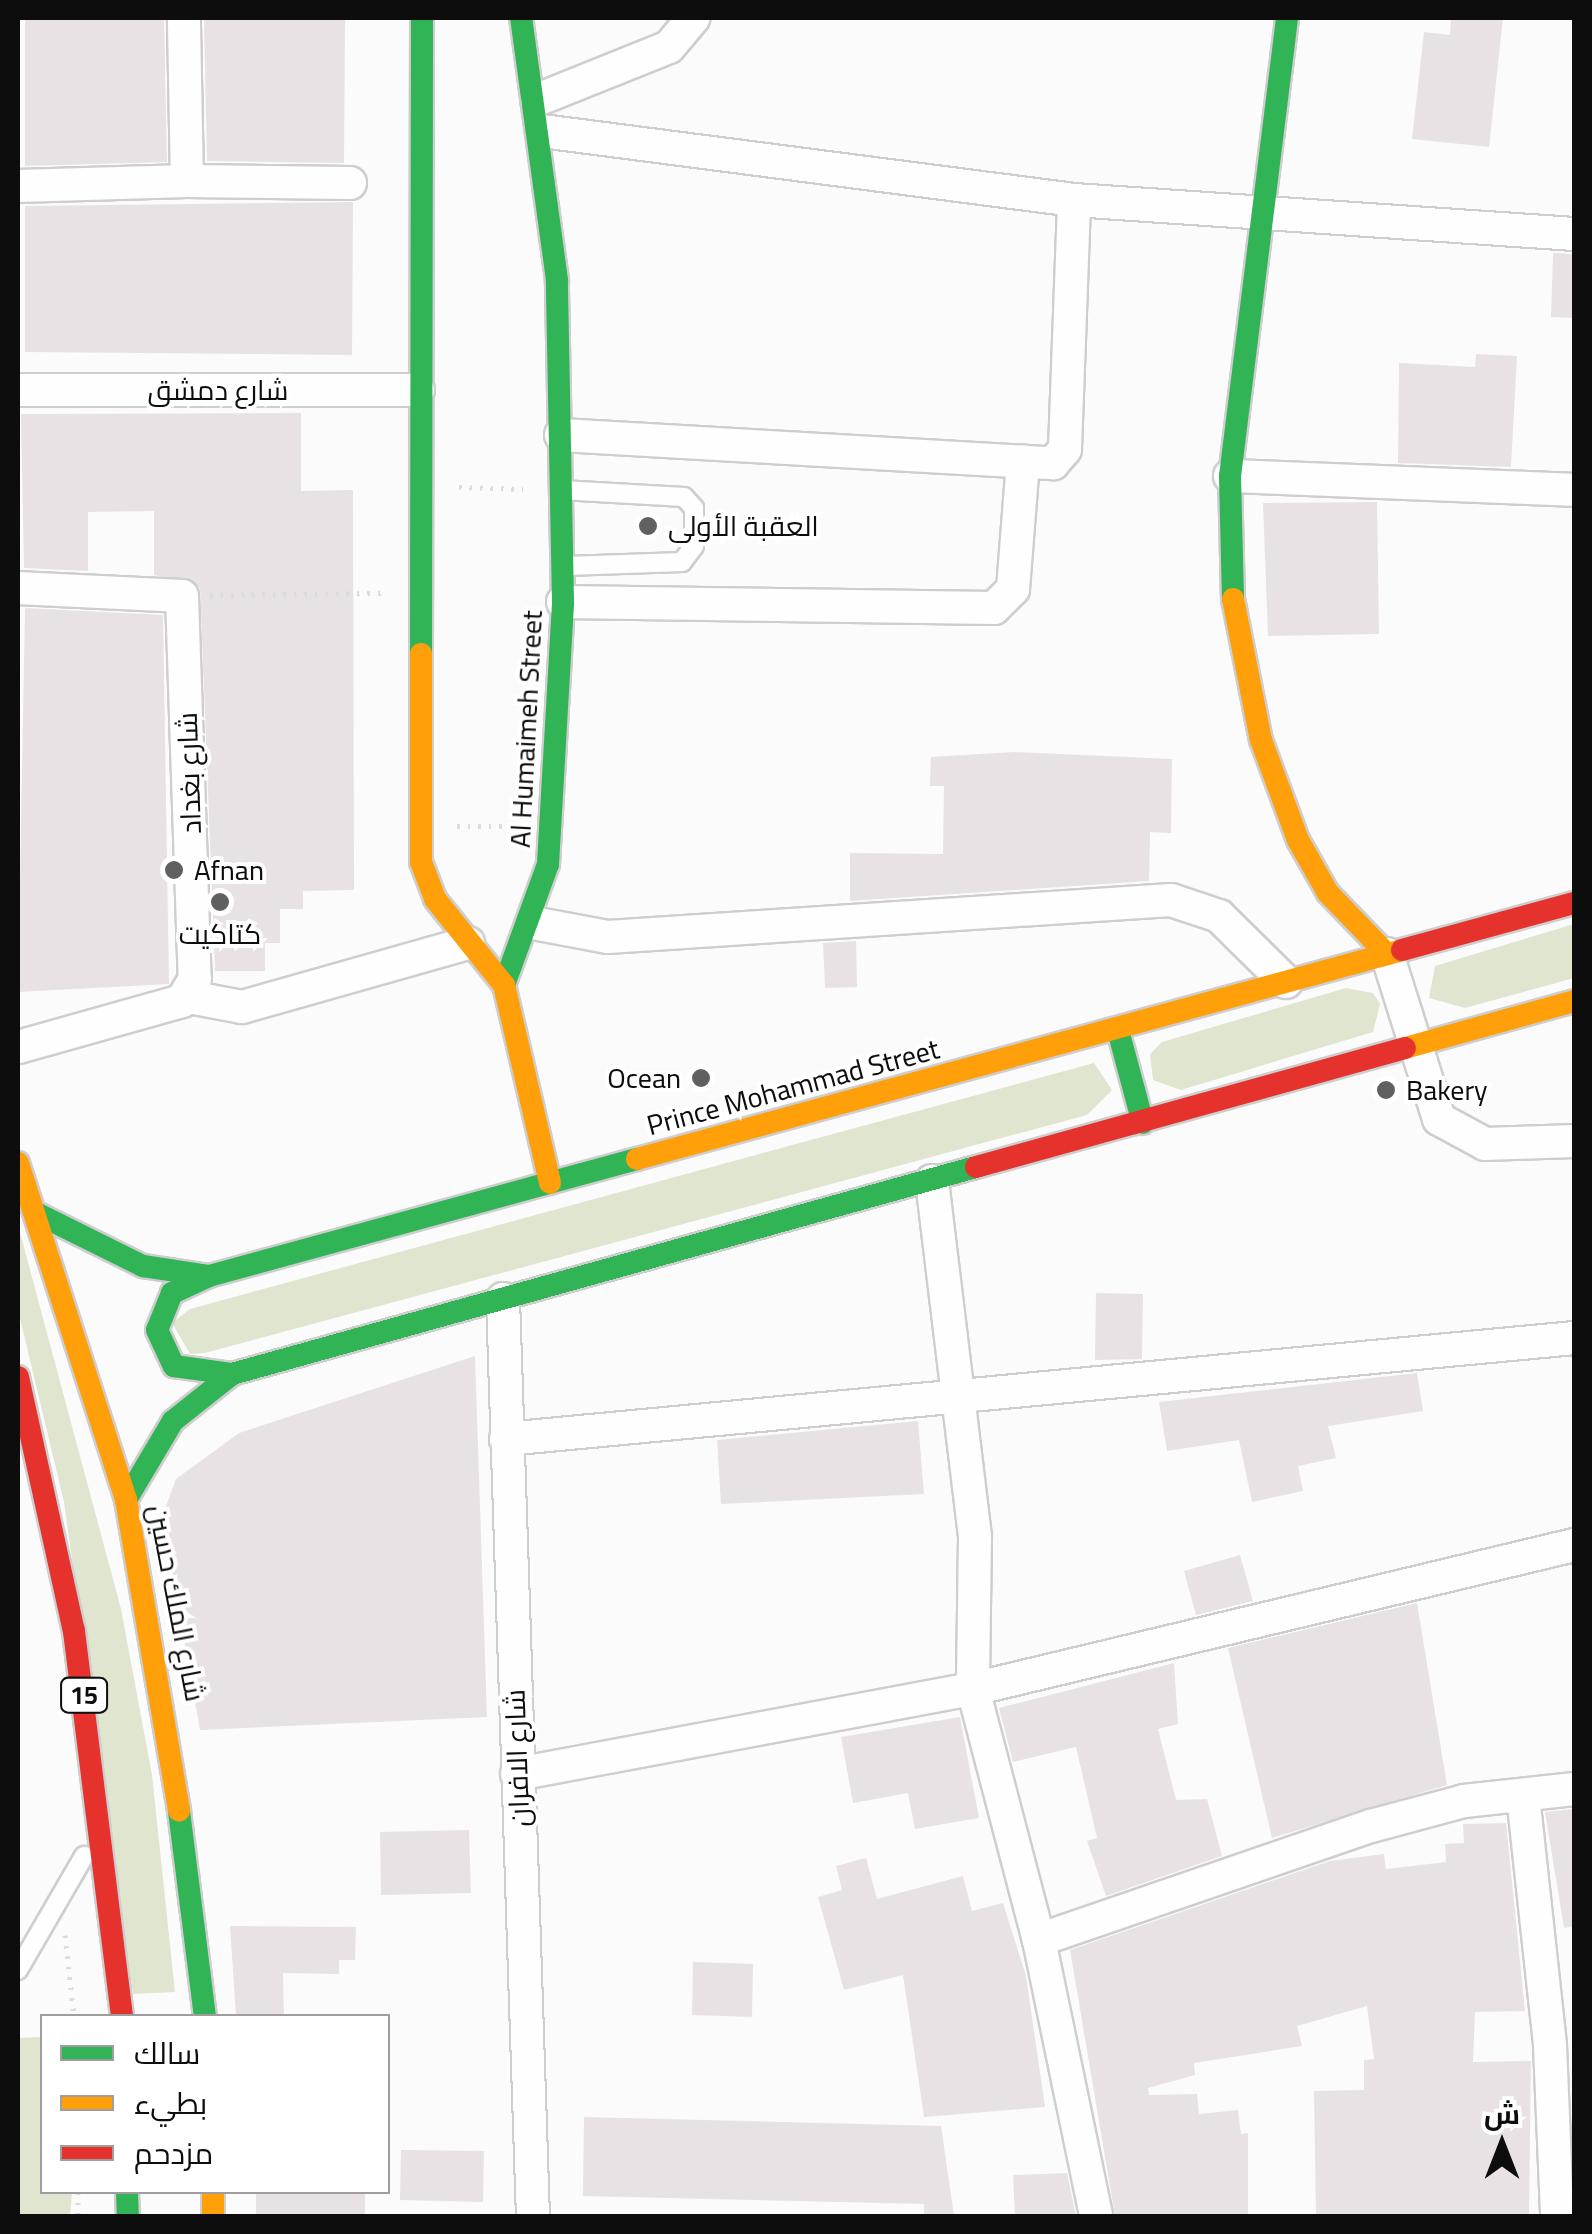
<!DOCTYPE html>
<html>
<head>
<meta charset="utf-8">
<style>
  body { margin:0 }
  #map { position:relative; width:1592px; height:2234px; overflow:hidden; background:#fbfbfc; font-family:Georgia,Cairo,serif }
  div>[style] { position:absolute }
  .green>* { inset:0; background:#dfe5cf }
  .building>* { inset:0; background:#e8e2e5 }
  .path>* { height:5px; margin-top:-2.5px; transform-origin:0; background:repeating-linear-gradient(90deg,#dcdcdc 0 2.5px,transparent 0 10.5px) }
  .roads { filter:drop-shadow(2px 0 #cececf) drop-shadow(-2px 0 #cececf) drop-shadow(0 2px #cececf) drop-shadow(0 -2px #cececf) }
  .lane>* { height:18px; margin:-9px; padding:0 9px; transform-origin:9px; border-radius:9px; background:#fefeff }
  .street>* { height:32px; margin:-16px; padding:0 16px; transform-origin:16px; border-radius:16px; background:#fefeff }
  .fast>* { height:22px; margin:-11px; padding:0 11px; transform-origin:11px; border-radius:11px; background:#30b455 }
  .slow>* { height:22px; margin:-11px; padding:0 11px; transform-origin:11px; border-radius:11px; background:#ff9f0a }
  .jam>* { height:22px; margin:-11px; padding:0 11px; transform-origin:11px; border-radius:11px; background:#e5322d }
  .dots>* { width:28px; height:28px; translate:-50% -50%; box-sizing:border-box; border:5px solid #fff; border-radius:50% }
  span { translate:-50% -50%; white-space:nowrap; text-align:center; line-height:1.15; -webkit-text-stroke:8px #fff; paint-order:stroke }
  .shield-label span { padding:2px 8px; background:#fff; border:2px solid; border-radius:8px; -webkit-text-stroke-width:0 }
  .shield-label { font-size:25px; color:#0d0d0d; font-weight:700 }
  .street-label { font-size:28px; color:#0d0d0d }
  .poi-label { font-size:28px; color:#0d0d0d }
  .left { translate:0 -50%; text-align:left }
  .right { translate:-100% -50%; text-align:right }
  .frame { position:absolute; inset:0; border:20px solid #0d0d0d; pointer-events:none }
  .legend { position:absolute; left:40px; top:2014px; width:350px; height:180px; box-sizing:border-box; background:#fff; border:2px solid #9e9e9e; margin:0; padding:12px 18px; list-style:none; font-size:30px; color:#0d0d0d }
  .legend li { display:flex; align-items:center; gap:20px; height:50px }
  .legend b { width:50px; border:2px solid #9e9e9e }
  .north { position:absolute; left:1452px; top:2094px; width:100px; height:100px; -webkit-text-stroke:8px #fff; paint-order:stroke; rotate:0deg; font-size:28px; font-weight:700; line-height:40px; text-align:center; color:#0d0d0d }
  .north::after { content:''; display:block; margin:auto; width:35px; height:45px; background:#0d0d0d; clip-path:polygon(50% 0,100% 100%,50% 72%,0 100%) }
</style>
</head>
<body>
<div id="map">
  <div class="green">
    <i style="clip-path:polygon(1574px 924px,1574px 978px,1465px 1008px,1429px 998px,1435px 966px)"></i>
    <i style="clip-path:polygon(1346px 988px,1373px 993px,1380px 1004px,1373px 1032px,1181px 1090px,1153px 1080px,1150px 1054px,1162px 1042px)"></i>
    <i style="clip-path:polygon(1094px 1063px,1112px 1090px,1087px 1115px,205px 1353px,190px 1354px,172px 1323px,190px 1309px)"></i>
    <i style="clip-path:polygon(18px 1225px,121px 1609px,152px 1775px,175px 1992px,133px 1994px,64px 1502px,18px 1310px)"></i>
    <i style="clip-path:polygon(42px 2037px,42px 2192px,72px 2192px,70px 2216px,18px 2216px,18px 2038px)"></i>
  </div>
  <div class="building">
    <i style="clip-path:polygon(25px 18px,164px 18px,167px 162px,25px 166px)"></i>
    <i style="clip-path:polygon(204px 18px,345px 18px,344px 163px,207px 161px)"></i>
    <i style="clip-path:polygon(1451px 18px,1503px 18px,1489px 147px,1412px 139px,1424px 32px,1450px 35px)"></i>
    <i style="clip-path:polygon(353px 202px,352px 355px,25px 352px,25px 206px)"></i>
    <i style="clip-path:polygon(1553px 253px,1574px 254px,1574px 318px,1551px 317px)"></i>
    <i style="clip-path:polygon(1476px 354px,1517px 356px,1511px 467px,1398px 463px,1399px 363px,1475px 367px)"></i>
    <i style="clip-path:polygon(301px 413px,301px 491px,353px 490px,354px 890px,303px 891px,303px 909px,280px 909px,280px 943px,265px 943px,265px 971px,215px 971px,200px 587px,154px 575px,154px 511px,88px 512px,88px 571px,24px 568px,21px 414px)"></i>
    <i style="clip-path:polygon(1377px 502px,1379px 634px,1268px 636px,1263px 503px)"></i>
    <i style="clip-path:polygon(25px 608px,163px 615px,169px 984px,18px 992px)"></i>
    <i style="clip-path:polygon(1014px 752px,1172px 759px,1171px 833px,1150px 832px,1149px 881px,850px 901px,850px 853px,943px 854px,944px 786px,930px 786px,931px 757px)"></i>
    <i style="clip-path:polygon(856px 941px,857px 987px,825px 988px,823px 943px)"></i>
    <i style="clip-path:polygon(1096px 1293px,1143px 1294px,1142px 1359px,1095px 1360px)"></i>
    <i style="clip-path:polygon(475px 1356px,487px 1717px,200px 1730px,162px 1517px,176px 1479px,239px 1433px)"></i>
    <i style="clip-path:polygon(1417px 1373px,1423px 1411px,1328px 1426px,1336px 1458px,1298px 1466px,1303px 1491px,1252px 1502px,1239px 1440px,1167px 1451px,1159px 1402px)"></i>
    <i style="clip-path:polygon(918px 1421px,924px 1494px,721px 1504px,717px 1440px)"></i>
    <i style="clip-path:polygon(1240px 1555px,1253px 1601px,1196px 1615px,1184px 1571px)"></i>
    <i style="clip-path:polygon(1417px 1603px,1447px 1785px,1272px 1838px,1228px 1648px)"></i>
    <i style="clip-path:polygon(1174px 1663px,1178px 1724px,1158px 1729px,1176px 1800px,1207px 1799px,1222px 1856px,1106px 1896px,1087px 1841px,1097px 1838px,1076px 1747px,1013px 1762px,999px 1708px)"></i>
    <i style="clip-path:polygon(960px 1717px,979px 1818px,915px 1829px,908px 1793px,853px 1803px,841px 1737px)"></i>
    <i style="clip-path:polygon(1574px 1809px,1574px 1926px,1564px 1928px,1545px 1812px)"></i>
    <i style="clip-path:polygon(1506px 1823px,1525px 2011px,1475px 2012px,1473px 2062px,1531px 2061px,1529px 2216px,1316px 2216px,1314px 2091px,1364px 2090px,1364px 2060px,1374px 2059px,1367px 2006px,1297px 2026px,1302px 2046px,1194px 2063px,1195px 2075px,1148px 2088px,1149px 2095px,1197px 2094px,1199px 2114px,1238px 2110px,1241px 2134px,1248px 2133px,1248px 2216px,1115px 2216px,1070px 1950px,1330px 1861px,1384px 1854px,1386px 1869px,1446px 1862px,1445px 1844px,1464px 1843px,1463px 1824px)"></i>
    <i style="clip-path:polygon(469px 1830px,471px 1893px,381px 1895px,380px 1832px)"></i>
    <i style="clip-path:polygon(866px 1858px,877px 1899px,963px 1876px,972px 1911px,1003px 1903px,1026px 1976px,1045px 2107px,924px 2117px,903px 1975px,844px 1990px,818px 1897px,842px 1890px,836px 1866px)"></i>
    <i style="clip-path:polygon(230px 1926px,356px 1927px,355px 1960px,339px 1960px,339px 1974px,283px 1973px,284px 2016px,236px 2016px)"></i>
    <i style="clip-path:polygon(693px 1962px,753px 1964px,752px 2017px,692px 2015px)"></i>
    <i style="clip-path:polygon(584px 2117px,941px 2126px,954px 2216px,924px 2216px,924px 2204px,583px 2196px)"></i>
    <i style="clip-path:polygon(401px 2150px,484px 2151px,483px 2202px,400px 2200px)"></i>
    <i style="clip-path:polygon(1067px 2173px,1076px 2216px,1015px 2216px,1013px 2175px)"></i>
    <i style="clip-path:polygon(256px 2192px,365px 2192px,365px 2216px,256px 2216px)"></i>
  </div>
  <div class="path">
    <i style="left:459px;top:487px;width:64px;rotate:1.8deg"></i>
    <i style="left:210px;top:595px;width:174px;rotate:-0.7deg"></i>
    <i style="left:457px;top:826px;width:54px"></i>
    <i style="left:65px;top:1935px;width:81px;rotate:83.7deg"></i>
    <i style="left:78px;top:2192px;width:24px;rotate:90deg"></i>
  </div>
  <div class="roads">
    <div class="lane">
      <i style="left:561px;top:490px;width:123px;rotate:3.3deg"></i>
      <i style="left:684px;top:497px;width:15px;rotate:48deg"></i>
      <i style="left:694px;top:508px;width:38px;rotate:90deg"></i>
      <i style="left:694px;top:546px;width:20px;rotate:127deg"></i>
      <i style="left:682px;top:562px;width:116px;rotate:178deg"></i>
      <i style="left:18px;top:1970px;width:132px;rotate:-59.9deg"></i>
    </div>
    <div class="street">
      <i style="left:537px;top:100px;width:142px;rotate:-21.9deg"></i>
      <i style="left:669px;top:47px;width:38px;rotate:-50deg"></i>
      <i style="left:542px;top:131px;width:536px;rotate:7.39deg"></i>
      <i style="left:1074px;top:200px;width:501px;rotate:3.89deg"></i>
      <i style="left:187px;top:181px;width:163px;rotate:0.7deg"></i>
      <i style="left:18px;top:186px;width:169px;rotate:-1.7deg"></i>
      <i style="left:187px;top:181px;width:163px;rotate:-91.1deg"></i>
      <i style="left:18px;top:390px;width:400px"></i>
      <i style="left:561px;top:435px;width:493px;rotate:3.3deg"></i>
      <i style="left:1053px;top:463px;width:18px;rotate:-49deg"></i>
      <i style="left:1065px;top:449px;width:249px;rotate:-87.9deg"></i>
      <i style="left:1230px;top:476px;width:344px;rotate:2.3deg"></i>
      <i style="left:18px;top:588px;width:164px;rotate:2.8deg"></i>
      <i style="left:182px;top:596px;width:383px;rotate:88.1deg"></i>
      <i style="left:195px;top:979px;width:26px;rotate:121deg"></i>
      <i style="left:182px;top:1001px;width:170px;rotate:164.3deg"></i>
      <i style="left:563px;top:602px;width:431px;rotate:0.8deg"></i>
      <i style="left:994px;top:608px;width:27px;rotate:-45deg"></i>
      <i style="left:1013px;top:589px;width:128px;rotate:-85.5deg"></i>
      <i style="left:533px;top:923px;width:76px;rotate:10.6deg"></i>
      <i style="left:608px;top:937px;width:564px;rotate:-3.76deg"></i>
      <i style="left:1171px;top:900px;width:51px;rotate:18.4deg"></i>
      <i style="left:1219px;top:916px;width:94px;rotate:44.6deg"></i>
      <i style="left:1387px;top:954px;width:173px;rotate:72.5deg"></i>
      <i style="left:1439px;top:1119px;width:52px;rotate:28.5deg"></i>
      <i style="left:1485px;top:1144px;width:89px;rotate:-1.9deg"></i>
      <i style="left:189px;top:997px;width:54px;rotate:10.7deg"></i>
      <i style="left:242px;top:1007px;width:235px;rotate:-15.8deg"></i>
      <i style="left:932px;top:1181px;width:359px;rotate:83.1deg"></i>
      <i style="left:975px;top:1537px;width:152px;rotate:90.8deg"></i>
      <i style="left:973px;top:1689px;width:260px;rotate:75.3deg"></i>
      <i style="left:1039px;top:1940px;width:282px;rotate:78.3deg"></i>
      <i style="left:503px;top:1299px;width:917px;rotate:88.13deg"></i>
      <i style="left:506px;top:1439px;width:1073px;rotate:-5.4deg"></i>
      <i style="left:517px;top:1774px;width:464px;rotate:-10.6deg"></i>
      <i style="left:973px;top:1689px;width:618px;rotate:-13.47deg"></i>
      <i style="left:1523px;top:1796px;width:251px;rotate:83.8deg"></i>
      <i style="left:1550px;top:2046px;width:170px;rotate:87.6deg"></i>
      <i style="left:1039px;top:1940px;width:351px;rotate:-19deg"></i>
      <i style="left:1371px;top:1826px;width:96px;rotate:-15deg"></i>
      <i style="left:1464px;top:1801px;width:111px;rotate:-6.2deg"></i>
    </div>
    <div class="fast">
      <i style="left:1233px;top:599px;width:123px;rotate:-91.4deg"></i>
      <i style="left:1230px;top:476px;width:462px;rotate:-82.9deg"></i>
      <i style="left:421px;top:654px;width:636px;rotate:-89.91deg"></i>
      <i style="left:504px;top:985px;width:129px;rotate:-70deg"></i>
      <i style="left:548px;top:864px;width:262px;rotate:-86.7deg"></i>
      <i style="left:563px;top:602px;width:322px;rotate:-91.1deg"></i>
      <i style="left:557px;top:280px;width:264px;rotate:-97.8deg"></i>
      <i style="left:1118px;top:1030px;width:96px;rotate:75deg"></i>
      <i style="left:34px;top:1212px;width:122px;rotate:26.4deg"></i>
      <i style="left:143px;top:1266px;width:67px;rotate:8.6deg"></i>
      <i style="left:209px;top:1276px;width:444px;rotate:-15.3deg"></i>
      <i style="left:209px;top:1276px;width:41px;rotate:155.3deg"></i>
      <i style="left:172px;top:1293px;width:40px;rotate:112deg"></i>
      <i style="left:157px;top:1330px;width:40px;rotate:65deg"></i>
      <i style="left:174px;top:1366px;width:59px;rotate:7.9deg"></i>
      <i style="left:126px;top:1500px;width:92px;rotate:-59.3deg"></i>
      <i style="left:173px;top:1421px;width:75px;rotate:-38.5deg"></i>
      <i style="left:232px;top:1374px;width:772px;rotate:-15.55deg"></i>
      <i style="left:179px;top:1811px;width:207px;rotate:82.8deg"></i>
      <i style="left:127px;top:2192px;width:24px;rotate:88deg"></i>
    </div>
    <div class="slow">
      <i style="left:1233px;top:599px;width:144px;rotate:78.8deg"></i>
      <i style="left:1261px;top:740px;width:107px;rotate:69.7deg"></i>
      <i style="left:1298px;top:840px;width:61px;rotate:60.5deg"></i>
      <i style="left:1328px;top:893px;width:85px;rotate:46deg"></i>
      <i style="left:421px;top:654px;width:208px;rotate:90deg"></i>
      <i style="left:421px;top:862px;width:40px;rotate:69deg"></i>
      <i style="left:435px;top:899px;width:110px;rotate:51.3deg"></i>
      <i style="left:504px;top:985px;width:203px;rotate:76.9deg"></i>
      <i style="left:1405px;top:1048px;width:175px;rotate:-15.5deg"></i>
      <i style="left:637px;top:1159px;width:793px;rotate:-15.28deg"></i>
      <i style="left:18px;top:1163px;width:354px;rotate:72.2deg"></i>
      <i style="left:126px;top:1500px;width:315px;rotate:80.3deg"></i>
      <i style="left:213px;top:2192px;width:24px;rotate:90deg"></i>
    </div>
    <div class="jam">
      <i style="left:1402px;top:950px;width:178px;rotate:-15.3deg"></i>
      <i style="left:976px;top:1167px;width:445px;rotate:-15.5deg"></i>
      <i style="left:18px;top:1377px;width:260px;rotate:77.6deg"></i>
      <i style="left:74px;top:1631px;width:388px;rotate:82.9deg"></i>
    </div>
  </div>
  <div class="dots">
    <i style="left:648px;top:526px;background:#606061"></i>
    <i style="left:174px;top:870px;background:#606061"></i>
    <i style="left:220px;top:902px;background:#606061"></i>
    <i style="left:701px;top:1078px;background:#606061"></i>
    <i style="left:1386px;top:1090px;background:#606061"></i>
  </div>
  <div class="shield-label">
    <span style="left:84px;top:1695px">15</span>
  </div>
  <div class="street-label">
    <span style="left:218px;top:390px">شارع دمشق</span>
    <span style="left:526px;top:729px;rotate:-87deg">Al Humaimeh Street</span>
    <span style="left:189px;top:773px;rotate:-92deg">شارع بغداد</span>
    <span style="left:793px;top:1087px;rotate:-15deg">Prince Mohammad Street</span>
    <span style="left:177px;top:1603px;rotate:79deg">شارع الملك حسين</span>
    <span style="left:517px;top:1758px;rotate:-92deg">شارع الافران</span>
  </div>
  <div class="poi-label">
    <span class="left" style="left:668px;top:526px">العقبة الأولى</span>
    <span class="left" style="left:194px;top:870px">Afnan</span>
    <span style="left:220px;top:934px">كتاكيت</span>
    <span class="right" style="left:681px;top:1078px">Ocean</span>
    <span class="left" style="left:1406px;top:1090px">Bakery</span>
  </div>
  <div class="frame"></div>
  <ul class="legend">
  <li><b style="height:12px;background:#30b455"></b>سالك</li>
  <li><b style="height:12px;background:#ff9f0a"></b>بطيء</li>
  <li><b style="height:12px;background:#e5322d"></b>مزدحم</li>
  </ul>
  <div class="north">ش</div>
</div>
</body>
</html>
